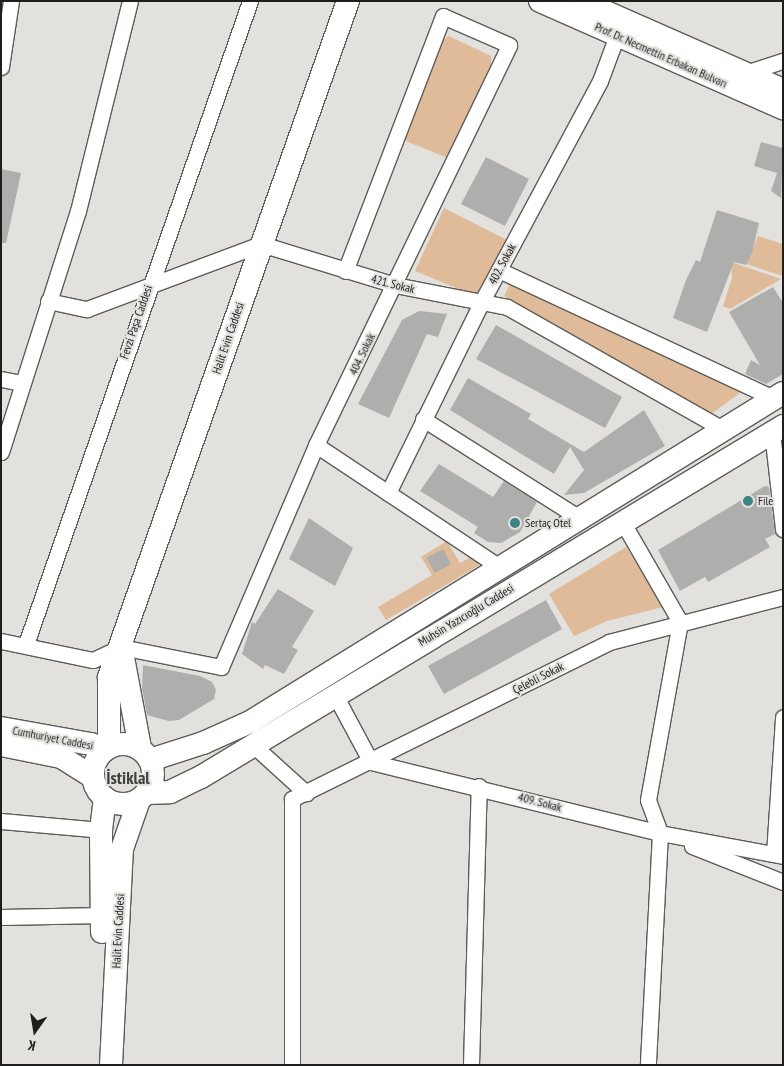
<!DOCTYPE html>
<html>
<head>
<meta charset="utf-8">
<style>
  body { margin:0 }
  #map { position:relative; width:784px; height:1066px; overflow:hidden; background:#e2e1dd; font-family:"PT Sans Narrow",sans-serif }
  div>[style] { position:absolute }
  .green>* { inset:0; background:#e0bb99 }
  .building>* { inset:0; background:#aeafac }
  .roads { filter:drop-shadow(1px 0 #5d5c59) drop-shadow(-1px 0 #5d5c59) drop-shadow(0 1px #5d5c59) drop-shadow(0 -1px #5d5c59) }
  .minor>* { height:15px; margin:-7.5px; padding:0 7.5px; transform-origin:7.5px; border-radius:7.5px; background:#fff }
  .secondary>* { height:22px; margin:-11px; padding:0 11px; transform-origin:11px; border-radius:11px; background:#fff }
  .secondary>.ring { margin:-11px; padding:0; box-sizing:content-box; background:none; border:22px solid #fff; border-radius:50% }
  .dots>* { width:14px; height:14px; translate:-50% -50%; box-sizing:border-box; border:2px solid #e2e1dd; border-radius:50% }
  span { translate:-50% -50%; white-space:nowrap; text-align:center; line-height:1.15; -webkit-text-stroke:4px #e2e1dd; paint-order:stroke }
  .street-label { font-size:12px; color:#1e1e1d }
  .poi-label { font-size:12px; color:#1e1e1d }
  .left { translate:0 -50%; text-align:left }
  .district-label { font-size:18px; color:#40403d; font-weight:700 }
  .frame { position:absolute; inset:0; border:2px solid #1e1e1d; pointer-events:none }
  .north { position:absolute; left:10px; top:1006px; width:50px; height:50px; -webkit-text-stroke:4px #e2e1dd; paint-order:stroke; rotate:193deg; font-size:14px; font-weight:700; line-height:20px; text-align:center; color:#1e1e1d }
  .north::after { content:''; display:block; margin:auto; width:18px; height:22px; background:#1e1e1d; clip-path:polygon(50% 0,100% 100%,50% 72%,0 100%) }
</style>
</head>
<body>
<div id="map">
  <div class="green">
    <i style="clip-path:polygon(449px 36px,491px 56px,491px 67px,450px 159px,401px 139px,438px 43px)"></i>
    <i style="clip-path:polygon(444px 208px,509px 241px,478px 297px,415px 271px)"></i>
    <i style="clip-path:polygon(758px 236px,783px 244px,783px 276px,746px 264px)"></i>
    <i style="clip-path:polygon(731px 262px,781px 279px,730px 309px,723px 306px,732px 278px)"></i>
    <i style="clip-path:polygon(511px 282px,744px 390px,710px 415px,504px 296px)"></i>
    <i style="clip-path:polygon(447px 541px,460px 563px,475px 555px,480px 560px,478px 566px,386px 620px,378px 607px,432px 575px,421px 557px)"></i>
    <i style="clip-path:polygon(626px 547px,663px 607px,607px 621px,574px 636px,549px 594px)"></i>
  </div>
  <div class="building">
    <i style="clip-path:polygon(761px 142px,783px 148px,781px 198px,771px 191px,777px 173px,754px 166px)"></i>
    <i style="clip-path:polygon(486px 157px,529px 179px,505px 226px,461px 204px)"></i>
    <i style="clip-path:polygon(1px 169px,21px 173px,6px 243px,1px 243px)"></i>
    <i style="clip-path:polygon(717px 210px,759px 223px,752px 253px,746px 265px,734px 262px,707px 332px,673px 318px,686px 280px,696px 260px,700px 262px)"></i>
    <i style="clip-path:polygon(773px 287px,783px 303px,783px 374px,766px 384px,745px 374px,751px 360px,760px 365px,729px 312px)"></i>
    <i style="clip-path:polygon(419px 311px,447px 314px,438px 337px,427px 334px,389px 418px,358px 404px,402px 320px)"></i>
    <i style="clip-path:polygon(496px 325px,622px 397px,605px 428px,476px 359px)"></i>
    <i style="clip-path:polygon(468px 378px,531px 414px,528px 419px,584px 452px,644px 410px,665px 446px,584px 493px,564px 495px,584px 470px,570px 447px,554px 474px,450px 410px)"></i>
    <i style="clip-path:polygon(439px 464px,493px 497px,504px 481px,537px 502px,520px 532px,501px 543px,488px 542px,474px 533px,478px 527px,420px 491px)"></i>
    <i style="clip-path:polygon(765px 486px,769px 487px,775px 534px,765px 539px,770px 547px,708px 582px,705px 577px,680px 591px,658px 550px)"></i>
    <i style="clip-path:polygon(309px 518px,353px 548px,335px 586px,289px 559px)"></i>
    <i style="clip-path:polygon(443px 549px,451px 564px,435px 573px,426px 558px)"></i>
    <i style="clip-path:polygon(278px 589px,314px 611px,292px 647px,298px 650px,284px 674px,265px 665px,263px 669px,242px 654px,252px 622px,255px 624px)"></i>
    <i style="clip-path:polygon(546px 600px,562px 629px,444px 694px,428px 666px)"></i>
    <i style="clip-path:polygon(143px 665px,200px 676px,212px 682px,216px 690px,214px 699px,179px 720px,169px 721px,147px 715px,142px 688px)"></i>
  </div>
  <div class="roads">
    <div class="minor">
      <i style="left:1px;top:67px;width:67px;rotate:-81.4deg"></i>
      <i style="left:745px;top:73px;width:40px;rotate:-18deg"></i>
      <i style="left:499px;top:270px;width:303px;rotate:25deg"></i>
      <i style="left:48px;top:301px;width:40px;rotate:12deg"></i>
      <i style="left:87px;top:309px;width:186px;rotate:-20.5deg"></i>
      <i style="left:261px;top:244px;width:140px;rotate:17deg"></i>
      <i style="left:395px;top:285px;width:114px;rotate:11.1deg"></i>
      <i style="left:507px;top:307px;width:248px;rotate:29.5deg"></i>
      <i style="left:1px;top:379px;width:20px;rotate:11deg"></i>
      <i style="left:423px;top:419px;width:183px;rotate:32.3deg"></i>
      <i style="left:772px;top:432px;width:98px;rotate:83.5deg"></i>
      <i style="left:316px;top:445px;width:219px;rotate:33.6deg"></i>
      <i style="left:1px;top:452px;width:253px;rotate:-72.3deg"></i>
      <i style="left:78px;top:211px;width:216px;rotate:-76.1deg"></i>
      <i style="left:388px;top:493px;width:212px;rotate:-63.9deg"></i>
      <i style="left:481px;top:303px;width:252px;rotate:-61.8deg"></i>
      <i style="left:600px;top:81px;width:49px;rotate:-69.7deg"></i>
      <i style="left:622px;top:521px;width:116px;rotate:60.1deg"></i>
      <i style="left:680px;top:622px;width:181px;rotate:100.2deg"></i>
      <i style="left:648px;top:800px;width:35px;rotate:70deg"></i>
      <i style="left:660px;top:833px;width:232px;rotate:93deg"></i>
      <i style="left:1px;top:641px;width:94px;rotate:11.7deg"></i>
      <i style="left:93px;top:660px;width:31px;rotate:-25deg"></i>
      <i style="left:121px;top:647px;width:102px;rotate:11.3deg"></i>
      <i style="left:221px;top:667px;width:241px;rotate:-66.8deg"></i>
      <i style="left:316px;top:445px;width:444px;rotate:-64.2deg"></i>
      <i style="left:509px;top:45px;width:72px;rotate:-156.3deg"></i>
      <i style="left:443px;top:16px;width:273px;rotate:111deg"></i>
      <i style="left:26px;top:644px;width:681px;rotate:-70.79deg"></i>
      <i style="left:335px;top:695px;width:76px;rotate:61.8deg"></i>
      <i style="left:371px;top:762px;width:298px;rotate:13.8deg"></i>
      <i style="left:660px;top:833px;width:125px;rotate:10.6deg"></i>
      <i style="left:253px;top:745px;width:72px;rotate:42.2deg"></i>
      <i style="left:1px;top:821px;width:100px;rotate:5.1deg"></i>
      <i style="left:692px;top:846px;width:98px;rotate:21.6deg"></i>
      <i style="left:774px;top:854px;width:137px;rotate:-86.2deg"></i>
      <i style="left:1px;top:917px;width:102px;rotate:-1.1deg"></i>
      <i style="left:292px;top:1065px;width:266px;rotate:-90deg"></i>
      <i style="left:292px;top:799px;width:354px;rotate:-26.3deg"></i>
      <i style="left:609px;top:642px;width:180px;rotate:-14.5deg"></i>
      <i style="left:471px;top:1065px;width:279px;rotate:-88.4deg"></i>
    </div>
    <div class="secondary">
      <i style="left:540px;top:1px;width:266px;rotate:23.8deg"></i>
      <i style="left:581px;top:1px;width:221px;rotate:23.8deg"></i>
      <i style="left:121px;top:647px;width:103px;rotate:79.3deg"></i>
      <i style="left:1px;top:728px;width:91px;rotate:10.1deg"></i>
      <i style="left:91px;top:744px;width:15px;rotate:20deg"></i>
      <i class="ring" style="left:93px;top:744px;width:38px;height:38px"></i>
      <i style="left:1px;top:745px;width:61px;rotate:11.3deg"></i>
      <i style="left:61px;top:757px;width:36px;rotate:32deg"></i>
      <i style="left:109px;top:747px;width:70px;rotate:-90deg"></i>
      <i style="left:109px;top:677px;width:717px;rotate:-70.53deg"></i>
      <i style="left:150px;top:760px;width:56px;rotate:-17.8deg"></i>
      <i style="left:203px;top:743px;width:51px;rotate:-24.1deg"></i>
      <i style="left:250px;top:722px;width:626px;rotate:-31.69deg"></i>
      <i style="left:146px;top:793px;width:24px;rotate:-2deg"></i>
      <i style="left:170px;top:792px;width:34px;rotate:-26deg"></i>
      <i style="left:201px;top:777px;width:680px;rotate:-31.09deg"></i>
      <i style="left:102px;top:932px;width:102px;rotate:-90.6deg"></i>
      <i style="left:101px;top:830px;width:32px;rotate:-83deg"></i>
      <i style="left:111px;top:1065px;width:216px;rotate:-87.1deg"></i>
      <i style="left:122px;top:849px;width:52px;rotate:-70.9deg"></i>
    </div>
  </div>
  <div class="dots">
    <i style="left:748px;top:501px;background:#3c8584"></i>
    <i style="left:515px;top:523px;background:#3c8584"></i>
  </div>
  <div class="street-label">
    <span style="left:661px;top:55px;rotate:24deg">Prof. Dr. Necmettin Erbakan Bulvarı</span>
    <span style="left:502px;top:264px;rotate:-62deg">402. Sokak</span>
    <span style="left:393px;top:284px;rotate:14deg">421. Sokak</span>
    <span style="left:136px;top:322px;rotate:-71deg">Fevzi Paşa Caddesi</span>
    <span style="left:228px;top:338px;rotate:-71deg">Halit Evin Caddesi</span>
    <span style="left:362px;top:354px;rotate:-64deg">404. Sokak</span>
    <span style="left:466px;top:615px;rotate:-31deg">Muhsin Yazıcıoğlu Caddesi</span>
    <span style="left:538px;top:678px;rotate:-27deg">Çelebli Sokak</span>
    <span style="left:53px;top:738px;rotate:11deg">Cumhuriyet Caddesi</span>
    <span style="left:540px;top:802px;rotate:15deg">409. Sokak</span>
    <span style="left:118px;top:931px;rotate:-87deg">Halit Evin Caddesi</span>
  </div>
  <div class="poi-label">
    <span class="left" style="left:758px;top:501px">File</span>
    <span class="left" style="left:525px;top:523px">Sertaç Otel</span>
  </div>
  <div class="district-label">
    <span style="left:128px;top:778px">İstiklal</span>
  </div>
  <div class="frame"></div>
  <div class="north">K</div>
</div>
</body>
</html>
